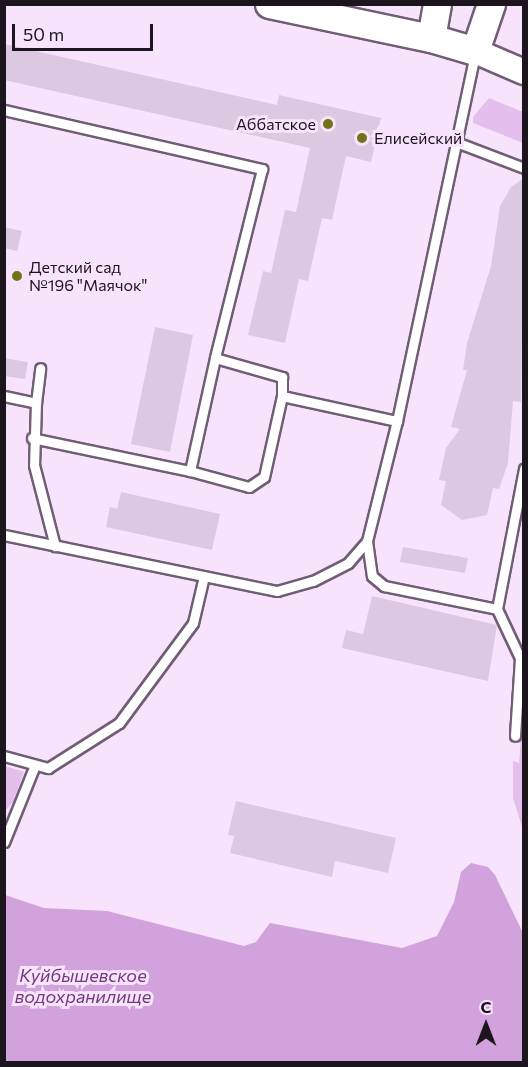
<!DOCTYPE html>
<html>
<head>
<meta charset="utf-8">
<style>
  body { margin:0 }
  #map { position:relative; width:528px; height:1067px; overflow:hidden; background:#f8e3fc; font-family:Commissioner,sans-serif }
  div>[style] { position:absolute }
  .green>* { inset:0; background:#e4beec }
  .water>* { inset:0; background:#d1a2db }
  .building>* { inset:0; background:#ddc8e1 }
  .roads { filter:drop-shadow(2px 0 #705e74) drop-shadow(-2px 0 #705e74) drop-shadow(0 2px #705e74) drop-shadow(0 -2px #705e74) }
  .service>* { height:9px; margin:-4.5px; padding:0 4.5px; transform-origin:4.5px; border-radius:4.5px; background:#fff }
  .secondary>* { height:24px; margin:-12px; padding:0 12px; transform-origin:12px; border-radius:12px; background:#fff }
  .primary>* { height:27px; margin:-13.5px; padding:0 13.5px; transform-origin:13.5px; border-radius:13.5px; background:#fff }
  .dots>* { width:16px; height:16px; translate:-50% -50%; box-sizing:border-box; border:3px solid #f8e3fc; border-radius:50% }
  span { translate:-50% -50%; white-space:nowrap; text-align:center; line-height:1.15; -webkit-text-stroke:6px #f8e3fc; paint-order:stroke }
  .poi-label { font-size:16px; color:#1c151d }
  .right { translate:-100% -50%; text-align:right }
  .left { translate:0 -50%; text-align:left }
  .water-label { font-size:18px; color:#72397d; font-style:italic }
  .frame { position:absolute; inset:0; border:6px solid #1c151d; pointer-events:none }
  .north { position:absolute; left:456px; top:995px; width:60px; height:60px; -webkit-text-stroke:4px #f8e3fc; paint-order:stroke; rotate:0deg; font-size:16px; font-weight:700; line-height:24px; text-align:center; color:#1c151d }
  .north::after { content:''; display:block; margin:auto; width:21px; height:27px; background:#1c151d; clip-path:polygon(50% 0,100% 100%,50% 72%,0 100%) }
  .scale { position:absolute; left:12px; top:24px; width:141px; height:27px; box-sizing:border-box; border:3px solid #1c151d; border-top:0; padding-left:8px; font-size:18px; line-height:21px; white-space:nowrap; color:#1c151d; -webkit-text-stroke:4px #f8e3fc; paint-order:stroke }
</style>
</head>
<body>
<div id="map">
  <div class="green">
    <i style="clip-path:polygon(489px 98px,523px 112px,523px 143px,473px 123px,473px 117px)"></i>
    <i style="clip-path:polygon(523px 715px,523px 830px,513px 798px,513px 761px,519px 763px)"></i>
    <i style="clip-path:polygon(5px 766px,24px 772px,13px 802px,5px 811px)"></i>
  </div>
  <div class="water">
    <i style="clip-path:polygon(471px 863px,488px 867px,495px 875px,523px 933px,523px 1062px,5px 1062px,5px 895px,44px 908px,107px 911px,244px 946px,256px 942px,270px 923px,402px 948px,437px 936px,454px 902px,461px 872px)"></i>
  </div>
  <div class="building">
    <i style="clip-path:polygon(4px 44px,277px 105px,279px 95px,381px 118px,371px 162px,346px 156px,332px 220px,322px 218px,308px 281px,299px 279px,285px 343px,248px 335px,263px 271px,271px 273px,285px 210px,296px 212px,310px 148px,4px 80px)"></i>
    <i style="clip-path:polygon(524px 178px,521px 402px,513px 401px,508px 463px,499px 489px,493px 488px,487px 515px,462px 520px,441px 505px,446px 481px,439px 480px,446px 448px,460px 429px,451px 427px,467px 370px,463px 370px,467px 343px,491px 266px,500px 206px,511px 187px)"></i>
    <i style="clip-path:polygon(4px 227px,22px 231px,17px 251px,4px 248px)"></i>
    <i style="clip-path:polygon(155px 327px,193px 335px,170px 452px,131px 444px)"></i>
    <i style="clip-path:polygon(4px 358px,28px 362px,25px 379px,4px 376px)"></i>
    <i style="clip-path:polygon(121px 492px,220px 514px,212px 550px,106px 527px,110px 507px,117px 509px)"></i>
    <i style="clip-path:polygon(403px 547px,468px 558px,465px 573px,400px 562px)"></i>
    <i style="clip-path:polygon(372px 596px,497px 625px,488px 681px,342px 648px,346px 630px,363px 634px)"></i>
    <i style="clip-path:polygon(236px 801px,396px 838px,388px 873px,335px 861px,332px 877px,230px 853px,234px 836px,228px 835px)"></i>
  </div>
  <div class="roads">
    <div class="service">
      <i style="left:4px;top:110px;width:265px;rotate:12.9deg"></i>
      <i style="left:262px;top:169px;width:195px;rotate:104deg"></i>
      <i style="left:215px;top:358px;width:70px;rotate:15.8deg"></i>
      <i style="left:282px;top:377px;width:19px;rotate:90deg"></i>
      <i style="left:282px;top:396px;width:118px;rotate:12.3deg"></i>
      <i style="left:456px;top:142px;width:73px;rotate:20.9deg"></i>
      <i style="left:215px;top:358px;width:116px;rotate:102.5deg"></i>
      <i style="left:190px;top:471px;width:61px;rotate:15.2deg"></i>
      <i style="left:249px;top:487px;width:18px;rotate:-34deg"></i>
      <i style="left:264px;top:477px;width:83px;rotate:-77.5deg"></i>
      <i style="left:4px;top:396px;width:33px;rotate:12deg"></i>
      <i style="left:36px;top:403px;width:62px;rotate:91.8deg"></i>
      <i style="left:34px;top:465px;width:84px;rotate:75.5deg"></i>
      <i style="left:36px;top:403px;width:35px;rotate:-83deg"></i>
      <i style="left:32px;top:438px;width:161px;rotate:11.8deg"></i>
      <i style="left:4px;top:535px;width:279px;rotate:11.6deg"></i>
      <i style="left:277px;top:591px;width:37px;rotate:-16deg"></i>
      <i style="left:313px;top:581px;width:39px;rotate:-27deg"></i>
      <i style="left:348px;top:563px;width:29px;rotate:-49deg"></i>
      <i style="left:367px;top:541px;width:124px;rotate:-76deg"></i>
      <i style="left:397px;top:421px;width:375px;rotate:-78deg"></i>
      <i style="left:367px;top:541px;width:35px;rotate:82deg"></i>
      <i style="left:372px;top:576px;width:16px;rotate:40deg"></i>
      <i style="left:384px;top:586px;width:115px;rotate:11.5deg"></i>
      <i style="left:497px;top:609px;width:54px;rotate:64.9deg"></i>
      <i style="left:520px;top:658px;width:78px;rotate:93.7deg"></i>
      <i style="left:497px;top:609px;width:143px;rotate:-79.1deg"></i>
      <i style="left:4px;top:756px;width:46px;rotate:15.3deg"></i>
      <i style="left:48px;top:768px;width:84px;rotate:-32.4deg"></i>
      <i style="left:119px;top:723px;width:124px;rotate:-53.5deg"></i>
      <i style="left:193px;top:623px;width:48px;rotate:-76.8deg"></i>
      <i style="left:4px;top:842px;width:83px;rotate:-68.1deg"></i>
    </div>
    <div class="secondary">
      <i style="left:475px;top:51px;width:53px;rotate:23.2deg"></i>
    </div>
    <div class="primary">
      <i style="left:269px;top:4px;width:166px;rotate:11.9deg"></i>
      <i style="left:431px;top:38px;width:46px;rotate:16.5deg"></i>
      <i style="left:475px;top:51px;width:50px;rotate:-71.2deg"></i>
      <i style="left:431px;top:38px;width:35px;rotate:-80deg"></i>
    </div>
  </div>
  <div class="dots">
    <i style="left:328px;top:124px;background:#717318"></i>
    <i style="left:362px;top:138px;background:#717318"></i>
    <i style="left:17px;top:276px;background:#717318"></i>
  </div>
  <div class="poi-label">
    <span class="right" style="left:316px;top:124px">Аббатское</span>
    <span class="left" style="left:374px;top:138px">Елисейский</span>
    <span class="left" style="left:29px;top:276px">Детский сад<br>№196 "Маячок"</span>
  </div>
  <div class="water-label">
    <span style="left:83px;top:986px">Куйбышевское<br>водохранилище</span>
  </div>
  <div class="frame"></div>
  <div class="north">С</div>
  <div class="scale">50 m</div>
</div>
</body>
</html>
